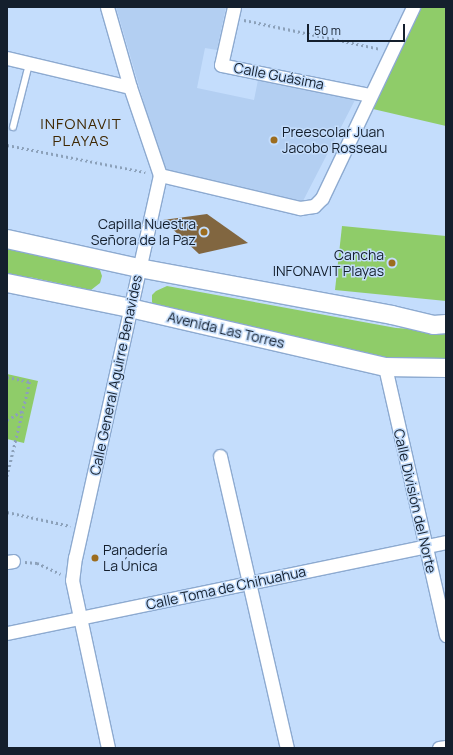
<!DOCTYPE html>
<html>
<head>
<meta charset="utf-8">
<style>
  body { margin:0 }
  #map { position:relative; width:453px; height:755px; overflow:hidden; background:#c4ddfc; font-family:Manrope,sans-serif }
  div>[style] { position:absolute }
  .built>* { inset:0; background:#b3cff2 }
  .green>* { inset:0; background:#8fcc69 }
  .building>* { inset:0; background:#816640 }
  .path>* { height:2.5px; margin-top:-1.25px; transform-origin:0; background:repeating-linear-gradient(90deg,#8ca1ba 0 2px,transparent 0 5px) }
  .roads { filter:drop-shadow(1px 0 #8daad0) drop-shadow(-1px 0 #8daad0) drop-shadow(0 1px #8daad0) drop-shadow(0 -1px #8daad0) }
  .lane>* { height:6px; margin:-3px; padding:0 3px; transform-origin:3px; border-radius:3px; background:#fff }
  .street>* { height:13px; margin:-6.5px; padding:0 6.5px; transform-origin:6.5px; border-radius:6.5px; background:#fff }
  .secondary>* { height:18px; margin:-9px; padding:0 9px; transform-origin:9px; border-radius:9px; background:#fff }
  .dots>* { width:11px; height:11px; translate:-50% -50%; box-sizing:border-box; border:2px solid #c4ddfc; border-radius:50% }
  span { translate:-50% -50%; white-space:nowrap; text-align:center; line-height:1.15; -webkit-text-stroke:3px #c4ddfc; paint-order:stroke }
  .street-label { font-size:14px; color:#141f2d }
  .poi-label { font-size:14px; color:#141f2d }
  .left { translate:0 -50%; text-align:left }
  .right { translate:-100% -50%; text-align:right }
  .neighbourhood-label { font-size:15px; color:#3f2803; letter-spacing:1px }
  .frame { position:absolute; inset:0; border:8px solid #141f2d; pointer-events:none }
  .scale { position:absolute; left:307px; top:24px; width:98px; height:18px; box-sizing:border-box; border:2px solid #141f2d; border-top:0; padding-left:5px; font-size:12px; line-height:14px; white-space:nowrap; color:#141f2d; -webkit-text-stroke:3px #c4ddfc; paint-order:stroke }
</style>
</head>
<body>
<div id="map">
  <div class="built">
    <i style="clip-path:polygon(116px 7px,226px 7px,217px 50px,205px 48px,197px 88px,254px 100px,258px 80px,355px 100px,303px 201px,164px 172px)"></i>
  </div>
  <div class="green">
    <i style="clip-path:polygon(421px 7px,446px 7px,446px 126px,373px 109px)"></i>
    <i style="clip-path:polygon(342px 226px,446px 236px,446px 301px,335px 290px)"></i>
    <i style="clip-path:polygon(7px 249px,86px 264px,100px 270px,102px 276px,100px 283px,91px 290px,29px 277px,21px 279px,7px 277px)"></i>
    <i style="clip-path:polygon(167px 286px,396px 328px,446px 331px,446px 360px,411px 364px,155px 309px,152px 302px,152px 295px,156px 291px)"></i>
    <i style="clip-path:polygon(7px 374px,38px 381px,24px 443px,7px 439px)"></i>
  </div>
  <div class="building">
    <i style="clip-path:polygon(207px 214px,248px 243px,199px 254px,163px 220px)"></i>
  </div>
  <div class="path">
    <i style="left:244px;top:20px;width:139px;rotate:12deg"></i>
    <i style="left:7px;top:145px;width:141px;rotate:11.1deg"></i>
    <i style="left:7px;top:377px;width:24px;rotate:12deg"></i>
    <i style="left:30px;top:382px;width:98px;rotate:103.6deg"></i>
    <i style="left:7px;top:420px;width:17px;rotate:-31deg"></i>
    <i style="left:7px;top:512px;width:65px;rotate:12.5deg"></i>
    <i style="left:25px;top:562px;width:12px;rotate:5deg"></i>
    <i style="left:37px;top:563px;width:26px;rotate:25deg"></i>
  </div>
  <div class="roads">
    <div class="lane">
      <i style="left:13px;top:127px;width:65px;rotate:-75.7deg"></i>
    </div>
    <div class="street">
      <i style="left:107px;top:7px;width:83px;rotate:74deg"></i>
      <i style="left:130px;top:87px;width:93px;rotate:71.2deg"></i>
      <i style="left:160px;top:175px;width:391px;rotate:102.5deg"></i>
      <i style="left:75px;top:557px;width:23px;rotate:97deg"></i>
      <i style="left:72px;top:580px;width:172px;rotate:77.9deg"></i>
      <i style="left:234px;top:7px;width:59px;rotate:102.6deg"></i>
      <i style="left:221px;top:65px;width:152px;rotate:11.4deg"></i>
      <i style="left:7px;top:58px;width:126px;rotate:13.3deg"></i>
      <i style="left:160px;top:175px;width:144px;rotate:13.3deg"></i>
      <i style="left:300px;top:208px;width:14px;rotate:-8deg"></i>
      <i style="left:314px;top:206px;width:11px;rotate:-45deg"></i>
      <i style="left:322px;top:198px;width:212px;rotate:-64.5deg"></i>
      <i style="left:385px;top:367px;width:275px;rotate:77.2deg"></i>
      <i style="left:220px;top:456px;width:300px;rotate:77.1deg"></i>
      <i style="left:7px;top:562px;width:6px;rotate:-9deg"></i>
      <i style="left:7px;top:633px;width:448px;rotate:-11.7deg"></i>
      <i style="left:439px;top:748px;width:7px;rotate:-8deg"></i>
    </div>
    <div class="secondary">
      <i style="left:7px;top:239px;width:135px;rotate:12.4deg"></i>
      <i style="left:139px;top:268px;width:257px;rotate:10.5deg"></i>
      <i style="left:392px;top:315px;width:43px;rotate:13.4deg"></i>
      <i style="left:434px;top:325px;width:12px;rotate:-5deg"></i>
      <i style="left:7px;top:283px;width:126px;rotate:11.5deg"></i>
      <i style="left:130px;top:308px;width:262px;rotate:13deg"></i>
      <i style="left:385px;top:367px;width:61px;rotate:0.9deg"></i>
    </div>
  </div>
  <div class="dots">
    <i style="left:274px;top:140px;background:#9c6c1e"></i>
    <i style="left:204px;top:232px;background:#9c6c1e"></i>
    <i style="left:392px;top:263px;background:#9c6c1e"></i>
    <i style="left:95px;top:558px;background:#9c6c1e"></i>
  </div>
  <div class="street-label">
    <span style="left:279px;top:76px;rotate:11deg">Calle Guásima</span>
    <span style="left:226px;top:330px;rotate:13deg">Avenida Las Torres</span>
    <span style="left:116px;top:375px;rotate:-78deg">Calle General Aguirre Benavides</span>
    <span style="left:415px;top:501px;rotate:77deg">Calle División del Norte</span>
    <span style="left:226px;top:588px;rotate:-12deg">Calle Toma de Chihuahua</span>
  </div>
  <div class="poi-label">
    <span class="left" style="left:282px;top:140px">Preescolar Juan<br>Jacobo Rosseau</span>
    <span class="right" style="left:196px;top:232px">Capilla Nuestra<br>Señora de la Paz</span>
    <span class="right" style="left:384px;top:263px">Cancha<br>INFONAVIT Playas</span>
    <span class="left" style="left:103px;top:558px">Panadería<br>La Única</span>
  </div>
  <div class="neighbourhood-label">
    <span style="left:81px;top:132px">INFONAVIT<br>PLAYAS</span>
  </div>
  <div class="frame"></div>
  <div class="scale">50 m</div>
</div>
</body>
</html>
